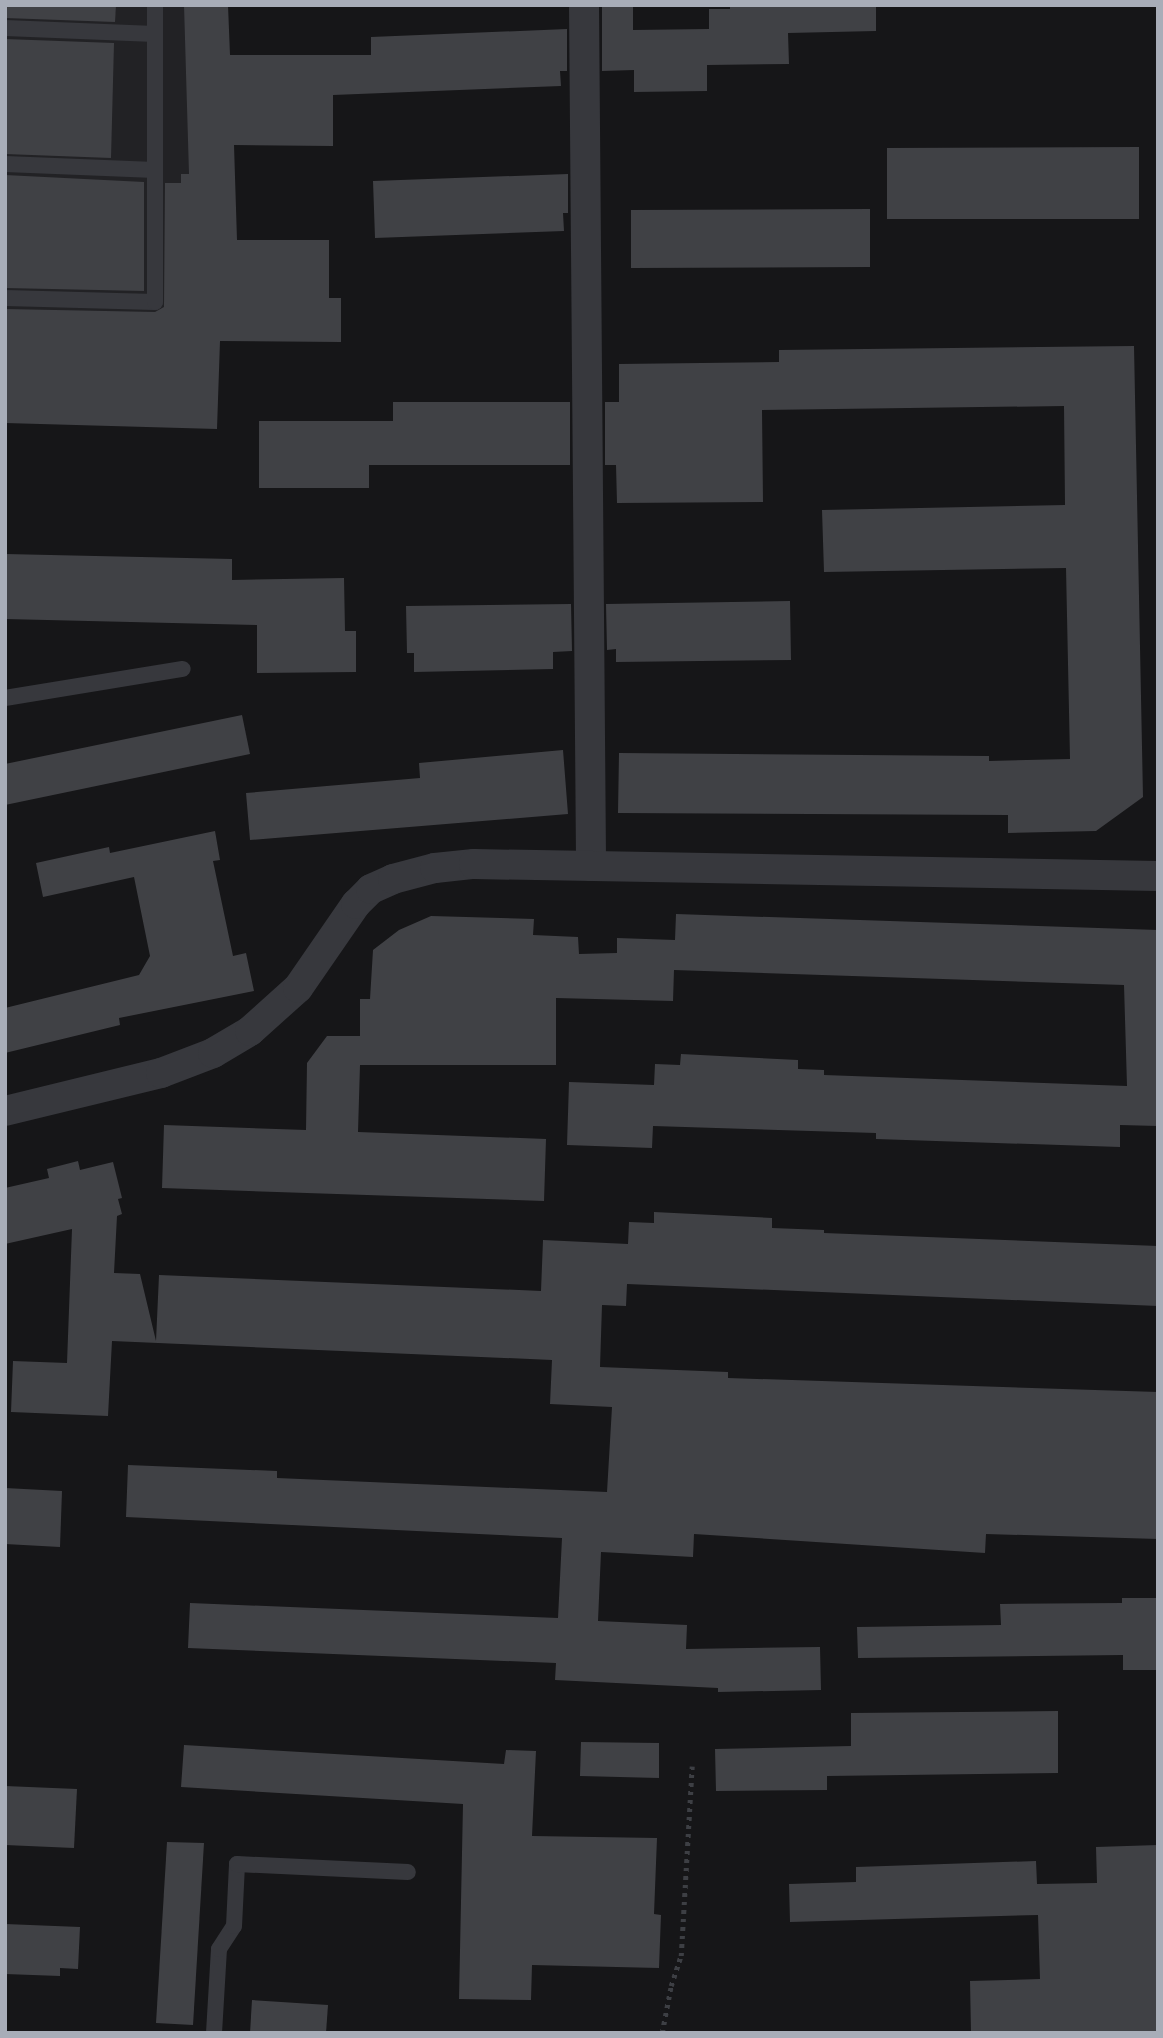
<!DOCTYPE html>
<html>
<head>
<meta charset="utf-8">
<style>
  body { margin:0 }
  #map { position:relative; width:1163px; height:2038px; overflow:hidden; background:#161618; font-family:Lato,sans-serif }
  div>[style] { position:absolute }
  .built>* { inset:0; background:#222225 }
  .building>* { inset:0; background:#404145 }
  .path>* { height:4.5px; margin-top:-2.25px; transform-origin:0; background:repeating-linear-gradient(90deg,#3d3f44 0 3.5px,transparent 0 8.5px) }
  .service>* { height:16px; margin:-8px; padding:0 8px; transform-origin:8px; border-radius:8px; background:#37383d }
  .minor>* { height:30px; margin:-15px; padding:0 15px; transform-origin:15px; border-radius:15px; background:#37383d }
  span { translate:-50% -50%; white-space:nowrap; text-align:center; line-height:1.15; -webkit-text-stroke:6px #111113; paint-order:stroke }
  .frame { position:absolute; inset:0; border:7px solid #a8adb8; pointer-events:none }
</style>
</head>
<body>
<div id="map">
  <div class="built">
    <i style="clip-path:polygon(5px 5px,201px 5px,212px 361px,5px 354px)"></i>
  </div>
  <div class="building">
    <i style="clip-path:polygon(5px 5px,116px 5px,115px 22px,5px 18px)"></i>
    <i style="clip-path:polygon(184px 5px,228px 5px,230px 55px,371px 55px,371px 37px,567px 29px,567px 71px,560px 71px,561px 86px,333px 95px,333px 146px,234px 145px,237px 240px,329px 240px,329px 298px,341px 298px,341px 342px,220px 341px,217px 429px,5px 423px,5px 309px,155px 312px,164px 307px,165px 183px,181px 183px,181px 174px,189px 174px)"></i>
    <i style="clip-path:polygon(602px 5px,633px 5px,633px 30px,709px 29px,709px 9px,730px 9px,730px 5px,876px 5px,876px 31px,788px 33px,789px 64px,707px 65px,707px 91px,634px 92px,634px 70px,602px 71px)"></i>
    <i style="clip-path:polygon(5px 39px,114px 43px,111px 158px,5px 154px)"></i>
    <i style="clip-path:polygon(1139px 147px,1139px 219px,887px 219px,887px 148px)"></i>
    <i style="clip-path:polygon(568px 174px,568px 213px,563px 213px,564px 231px,375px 238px,373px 181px)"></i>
    <i style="clip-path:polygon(5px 175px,144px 182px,144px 291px,5px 288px)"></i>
    <i style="clip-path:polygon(870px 209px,870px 267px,631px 268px,631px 210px)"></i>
    <i style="clip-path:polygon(1134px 346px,1143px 797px,1096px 831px,1008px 833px,1008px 815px,618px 813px,619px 753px,989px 756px,989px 761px,1070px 759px,1066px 568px,824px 572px,822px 510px,1065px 505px,1064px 406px,762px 410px,763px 502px,617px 503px,616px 465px,605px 465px,605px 402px,619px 402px,619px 364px,779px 362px,779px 350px)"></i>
    <i style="clip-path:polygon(393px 402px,570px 402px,570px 465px,369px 465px,369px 488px,259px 488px,259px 421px,393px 421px)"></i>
    <i style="clip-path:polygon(5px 554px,232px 559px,232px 580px,344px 578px,345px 631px,356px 631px,356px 672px,257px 673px,257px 625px,5px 619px)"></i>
    <i style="clip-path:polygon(790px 601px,791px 660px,616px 662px,616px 649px,607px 650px,606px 604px)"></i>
    <i style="clip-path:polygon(571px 604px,572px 651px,553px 652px,553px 669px,414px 672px,414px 653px,407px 653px,406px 606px)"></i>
    <i style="clip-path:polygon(242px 715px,250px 754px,5px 805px,5px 764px)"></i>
    <i style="clip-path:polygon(563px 750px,568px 814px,250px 840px,246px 793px,420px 778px,419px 763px)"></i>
    <i style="clip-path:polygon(215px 831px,220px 860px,213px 861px,233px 956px,246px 953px,254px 991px,119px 1018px,120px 1025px,5px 1053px,5px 1008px,139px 975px,150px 956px,134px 877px,43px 897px,36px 863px,109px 847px,110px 853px)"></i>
    <i style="clip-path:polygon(676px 914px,1158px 930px,1158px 1126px,1120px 1125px,1120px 1147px,876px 1139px,876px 1133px,653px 1126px,652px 1148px,567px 1145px,569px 1082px,654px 1085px,655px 1064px,680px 1065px,681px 1054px,798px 1060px,798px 1069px,824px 1070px,824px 1075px,1127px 1086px,1124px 985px,674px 970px,673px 1001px,556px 998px,556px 1065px,360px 1065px,358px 1132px,546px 1139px,544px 1201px,162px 1188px,164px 1125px,306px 1130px,307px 1063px,327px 1036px,360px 1036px,360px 999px,370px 999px,373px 950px,399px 930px,431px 916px,534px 919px,533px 935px,578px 937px,579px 954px,617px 953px,617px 938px,675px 940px)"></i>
    <i style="clip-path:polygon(78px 1161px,80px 1170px,113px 1162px,122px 1198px,118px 1199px,122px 1214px,117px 1216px,114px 1273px,140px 1274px,156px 1341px,159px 1275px,541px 1291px,543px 1240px,628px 1244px,629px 1222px,654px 1223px,654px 1212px,772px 1218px,772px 1228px,824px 1230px,824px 1233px,1158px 1246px,1158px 1306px,627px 1284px,626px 1306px,602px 1305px,600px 1367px,728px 1372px,728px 1378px,1158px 1392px,1158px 1539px,986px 1534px,985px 1553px,694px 1534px,693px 1557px,601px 1552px,598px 1621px,687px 1625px,686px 1649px,820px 1647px,821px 1690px,718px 1692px,718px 1688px,555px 1680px,556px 1663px,188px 1648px,190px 1603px,558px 1618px,562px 1538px,126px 1517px,128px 1465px,277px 1471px,277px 1478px,607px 1492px,612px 1407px,550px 1404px,552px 1360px,112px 1341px,108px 1416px,11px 1412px,13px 1361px,67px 1363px,72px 1229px,5px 1244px,5px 1188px,49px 1178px,47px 1169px)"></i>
    <i style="clip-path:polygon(5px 1488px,62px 1491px,60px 1547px,5px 1544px)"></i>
    <i style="clip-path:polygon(1122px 1598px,1158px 1598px,1158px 1670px,1123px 1670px,1123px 1655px,858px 1658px,857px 1627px,1001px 1625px,1000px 1604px,1122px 1603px)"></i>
    <i style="clip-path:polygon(1058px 1711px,1058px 1773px,827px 1776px,827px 1790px,716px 1791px,715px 1749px,851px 1746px,851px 1713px)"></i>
    <i style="clip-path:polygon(581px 1742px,659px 1743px,659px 1778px,580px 1776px)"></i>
    <i style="clip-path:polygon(184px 1745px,504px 1764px,506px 1750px,536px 1751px,532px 1836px,657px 1838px,654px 1914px,661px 1915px,659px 1968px,532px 1965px,531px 2000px,459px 1999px,463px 1804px,181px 1787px)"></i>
    <i style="clip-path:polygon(5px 1786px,77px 1789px,74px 1848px,5px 1845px)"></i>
    <i style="clip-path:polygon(167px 1842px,204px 1843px,193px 2025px,156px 2023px)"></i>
    <i style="clip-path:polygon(1158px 1845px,1158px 2033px,971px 2033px,970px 1981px,1040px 1979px,1038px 1915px,790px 1922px,789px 1884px,856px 1882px,856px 1867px,1036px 1861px,1037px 1884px,1097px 1883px,1096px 1847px)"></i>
    <i style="clip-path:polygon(5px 1924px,80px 1927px,78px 1969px,60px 1968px,60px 1976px,5px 1974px)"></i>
    <i style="clip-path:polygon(252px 2000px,328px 2005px,326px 2033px,250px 2033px)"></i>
  </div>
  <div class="path">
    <i style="left:662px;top:2033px;width:48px;rotate:-79.2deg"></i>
    <i style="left:671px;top:1986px;width:32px;rotate:-72deg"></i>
    <i style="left:681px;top:1956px;width:190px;rotate:-86.7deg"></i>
  </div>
  <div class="service">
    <i style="left:5px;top:28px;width:150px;rotate:2.3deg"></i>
    <i style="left:5px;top:164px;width:150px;rotate:2.3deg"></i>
    <i style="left:5px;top:298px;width:150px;rotate:1.5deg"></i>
    <i style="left:155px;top:302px;width:297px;rotate:-90deg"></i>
    <i style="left:5px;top:698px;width:180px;rotate:-9.3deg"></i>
    <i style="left:214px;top:2033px;width:84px;rotate:-86.6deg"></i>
    <i style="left:219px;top:1949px;width:27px;rotate:-57deg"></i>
    <i style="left:234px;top:1926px;width:62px;rotate:-87.2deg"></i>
    <i style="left:237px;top:1864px;width:171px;rotate:2.7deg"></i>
  </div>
  <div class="minor">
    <i style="left:584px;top:5px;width:861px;rotate:89.53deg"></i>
    <i style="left:5px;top:1111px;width:161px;rotate:-13.7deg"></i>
    <i style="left:161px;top:1073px;width:56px;rotate:-21deg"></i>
    <i style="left:213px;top:1053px;width:43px;rotate:-30.7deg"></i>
    <i style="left:250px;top:1031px;width:64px;rotate:-41.9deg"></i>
    <i style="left:298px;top:988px;width:102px;rotate:-55.4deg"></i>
    <i style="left:356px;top:904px;width:21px;rotate:-45deg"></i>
    <i style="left:371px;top:889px;width:24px;rotate:-24deg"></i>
    <i style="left:393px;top:879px;width:43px;rotate:-14.7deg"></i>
    <i style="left:435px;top:868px;width:39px;rotate:-6deg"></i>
    <i style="left:474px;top:864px;width:684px;rotate:1.01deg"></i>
  </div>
  <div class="frame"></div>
</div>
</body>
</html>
